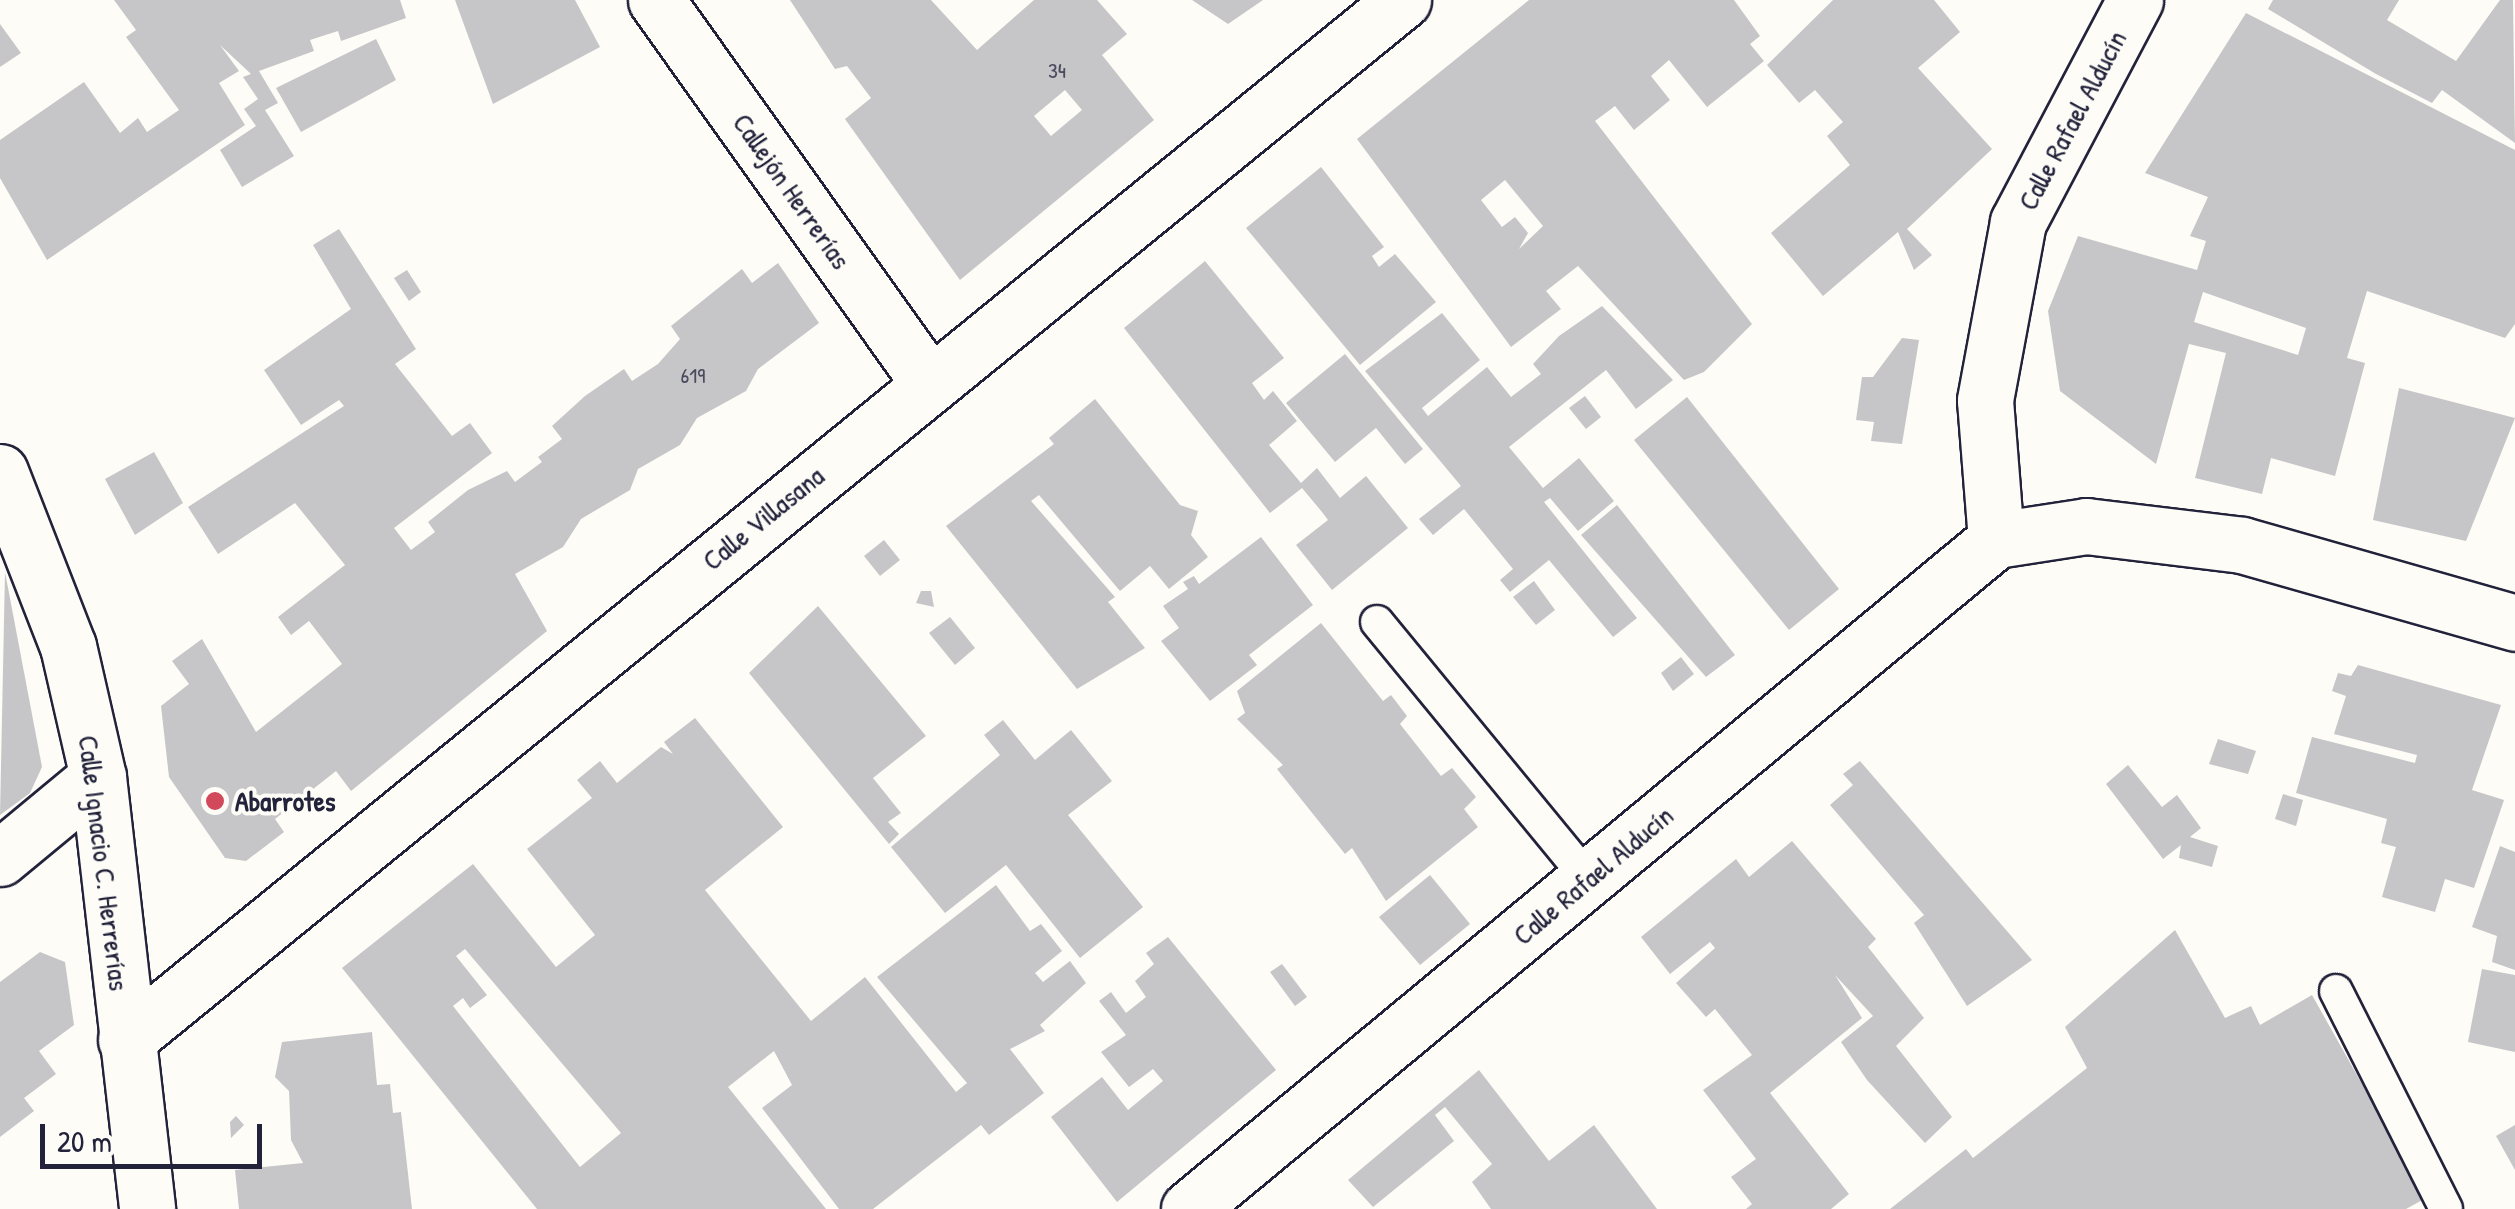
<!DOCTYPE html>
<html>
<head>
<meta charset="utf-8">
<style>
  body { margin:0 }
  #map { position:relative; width:2515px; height:1209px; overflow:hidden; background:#fdfcf7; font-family:"Patrick Hand",sans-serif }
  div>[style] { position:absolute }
  .building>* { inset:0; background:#c6c6c8 }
  .roads { filter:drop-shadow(2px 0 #22223b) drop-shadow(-2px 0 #22223b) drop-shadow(0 2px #22223b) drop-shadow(0 -2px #22223b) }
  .service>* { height:32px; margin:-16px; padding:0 16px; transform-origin:16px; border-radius:16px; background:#fdfcf7 }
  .minor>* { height:55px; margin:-27.5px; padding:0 27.5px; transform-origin:27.5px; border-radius:27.5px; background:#fdfcf7 }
  .dots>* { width:28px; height:28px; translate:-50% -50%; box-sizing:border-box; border:5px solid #fdfcf7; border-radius:50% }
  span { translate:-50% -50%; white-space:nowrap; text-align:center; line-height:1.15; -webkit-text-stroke:8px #fdfcf7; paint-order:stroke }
  .number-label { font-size:22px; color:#4b4b5e }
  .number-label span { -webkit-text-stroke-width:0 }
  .street-label { font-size:28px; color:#22223b }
  .poi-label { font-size:28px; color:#22223b; font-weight:700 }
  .left { translate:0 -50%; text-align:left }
  .scale { position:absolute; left:40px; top:1124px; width:222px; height:45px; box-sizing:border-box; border:5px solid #22223b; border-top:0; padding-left:12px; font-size:30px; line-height:35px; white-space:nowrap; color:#22223b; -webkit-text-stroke:8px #fdfcf7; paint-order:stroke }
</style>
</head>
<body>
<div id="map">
  <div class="building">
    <i style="clip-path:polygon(114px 0,400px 0,406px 18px,341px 41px,338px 31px,310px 40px,314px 51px,259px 71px,278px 103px,265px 110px,294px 156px,242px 187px,220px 150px,256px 126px,244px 109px,258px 99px,243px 77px,251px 74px,220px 45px,239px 71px,219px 83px,245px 125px,47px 260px,0 178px,0 140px,84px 82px,120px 133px,138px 118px,147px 132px,179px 110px,126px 37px,136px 30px)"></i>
    <i style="clip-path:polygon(455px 0,575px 0,600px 47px,493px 104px)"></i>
    <i style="clip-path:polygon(evenodd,790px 0,931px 0,977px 50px,1034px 0,1097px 0,1127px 34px,1102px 55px,1154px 120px,960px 280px,845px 119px,871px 98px,847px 66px,835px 69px,790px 0,1065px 90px,1082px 110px,1051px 136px,1034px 116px,1065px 90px)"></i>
    <i style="clip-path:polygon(1192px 0,1263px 0,1228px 24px)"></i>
    <i style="clip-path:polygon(evenodd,1529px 0,1734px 0,1760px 36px,1750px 44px,1764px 61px,1707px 107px,1669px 60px,1651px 76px,1670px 100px,1634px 130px,1615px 106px,1595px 121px,1752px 324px,1704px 372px,1684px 380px,1578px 266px,1546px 291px,1561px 309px,1511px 347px,1357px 139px,1529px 0,1505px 180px,1543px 226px,1519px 249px,1528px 233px,1515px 217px,1502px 227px,1481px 200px,1505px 180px)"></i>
    <i style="clip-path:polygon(1833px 0,1934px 0,1960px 32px,1918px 68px,1992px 149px,1907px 229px,1932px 255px,1914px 270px,1898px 232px,1823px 296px,1771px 233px,1850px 165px,1827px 136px,1843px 122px,1815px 90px,1799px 103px,1767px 65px)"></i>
    <i style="clip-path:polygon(2273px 0,2399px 0,2387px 20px,2456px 61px,2500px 0,2513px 0,2515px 143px,2442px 90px,2432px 103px,2376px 74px,2268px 9px)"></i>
    <i style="clip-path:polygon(evenodd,2246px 13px,2515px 150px,2515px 324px,2505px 338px,2367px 291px,2347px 358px,2365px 363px,2335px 476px,2271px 458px,2262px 494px,2195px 478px,2226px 353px,2189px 344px,2156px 464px,2060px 391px,2048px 311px,2078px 236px,2197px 270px,2206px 241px,2190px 236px,2208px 197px,2145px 173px,2246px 13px,2203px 292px,2306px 328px,2298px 355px,2194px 322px,2203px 292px)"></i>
    <i style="clip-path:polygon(0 24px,21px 53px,0 67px)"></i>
    <i style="clip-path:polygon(376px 39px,396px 80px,301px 132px,276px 88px)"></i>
    <i style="clip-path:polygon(1321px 167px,1384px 247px,1372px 256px,1379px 267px,1395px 254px,1436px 302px,1360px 365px,1246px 228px)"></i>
    <i style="clip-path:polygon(339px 229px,416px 349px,395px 364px,452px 436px,470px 423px,492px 453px,394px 528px,411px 550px,435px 532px,428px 522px,468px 490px,507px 471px,515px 482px,542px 462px,538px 457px,562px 439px,552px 426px,585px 396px,624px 369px,632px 381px,658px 364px,680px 339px,671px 326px,742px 269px,752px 283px,778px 263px,819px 323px,758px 369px,746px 391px,697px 418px,680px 445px,638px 469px,630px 490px,581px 519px,563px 547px,515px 574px,547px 631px,351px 791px,336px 771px,275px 819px,284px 832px,246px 861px,225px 858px,169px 777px,161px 706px,189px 684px,172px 661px,202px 639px,256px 732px,342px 664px,309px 621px,291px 635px,278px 617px,345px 565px,295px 503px,218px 554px,188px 507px,344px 406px,339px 400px,301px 425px,264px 370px,351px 309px,313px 245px)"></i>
    <i style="clip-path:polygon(1205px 261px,1284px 358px,1252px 383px,1264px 400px,1273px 391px,1297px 421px,1269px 445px,1301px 483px,1317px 468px,1340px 498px,1366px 476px,1408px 528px,1332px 590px,1296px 545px,1328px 520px,1322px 512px,1302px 488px,1270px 513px,1124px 328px)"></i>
    <i style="clip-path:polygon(407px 270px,421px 292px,409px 301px,394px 278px)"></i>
    <i style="clip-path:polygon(1602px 306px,1673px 380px,1636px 409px,1606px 370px,1509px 447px,1543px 488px,1579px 458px,1614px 501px,1578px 531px,1550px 498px,1544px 502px,1637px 618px,1613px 637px,1549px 560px,1510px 592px,1500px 580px,1513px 569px,1464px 509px,1433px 535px,1419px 519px,1461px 486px,1365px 371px,1442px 313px,1480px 360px,1422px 408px,1428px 416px,1487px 367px,1511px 397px,1541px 374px,1533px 364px,1559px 336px)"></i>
    <i style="clip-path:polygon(1902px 338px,1919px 340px,1902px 444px,1871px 441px,1874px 422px,1856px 420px,1862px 377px,1873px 377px)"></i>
    <i style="clip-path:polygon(1345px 354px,1423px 449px,1405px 464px,1376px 428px,1335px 462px,1286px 403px)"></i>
    <i style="clip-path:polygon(2399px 388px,2515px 418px,2466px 541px,2373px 520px)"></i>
    <i style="clip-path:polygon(1585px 396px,1601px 417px,1586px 429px,1569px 408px)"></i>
    <i style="clip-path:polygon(1687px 397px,1839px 589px,1789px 630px,1634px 440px)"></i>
    <i style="clip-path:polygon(1095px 399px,1180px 505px,1198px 511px,1191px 535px,1208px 557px,1169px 589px,1150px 566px,1120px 591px,1039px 495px,1031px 501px,1115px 597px,1108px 602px,1145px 648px,1077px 689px,946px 526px,1054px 444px,1049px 438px)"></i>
    <i style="clip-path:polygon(154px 452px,183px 503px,135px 535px,105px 479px)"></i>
    <i style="clip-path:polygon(1617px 505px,1735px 655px,1706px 677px,1581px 535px)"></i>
    <i style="clip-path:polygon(1261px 537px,1313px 605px,1249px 655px,1257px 665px,1210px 701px,1161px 641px,1179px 628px,1163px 606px,1188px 589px,1183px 582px,1194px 576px,1199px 584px)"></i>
    <i style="clip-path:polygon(884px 540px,900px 560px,880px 576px,864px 556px)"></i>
    <i style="clip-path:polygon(5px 572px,42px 767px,30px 793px,0 815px)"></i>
    <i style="clip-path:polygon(1534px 581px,1555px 610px,1536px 625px,1513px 597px)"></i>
    <i style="clip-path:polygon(921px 591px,931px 591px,934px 607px,916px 603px)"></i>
    <i style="clip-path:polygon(818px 606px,926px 736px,873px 778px,901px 813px,888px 822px,899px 834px,889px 844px,749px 673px)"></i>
    <i style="clip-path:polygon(950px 617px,975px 648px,955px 665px,929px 633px)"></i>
    <i style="clip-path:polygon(1321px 623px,1383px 701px,1391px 695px,1407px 716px,1400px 724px,1441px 776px,1452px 768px,1476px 797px,1464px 809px,1478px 827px,1386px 901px,1352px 848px,1345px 854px,1277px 769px,1283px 765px,1237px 719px,1245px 713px,1237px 691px)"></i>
    <i style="clip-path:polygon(1681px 657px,1694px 674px,1673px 691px,1661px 673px)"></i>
    <i style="clip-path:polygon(2358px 665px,2501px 705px,2472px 790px,2504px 800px,2474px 888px,2445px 879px,2435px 912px,2382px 897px,2396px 847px,2381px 843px,2387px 819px,2296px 793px,2312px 737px,2415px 763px,2417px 755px,2334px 734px,2346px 696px,2332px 691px,2338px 673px,2351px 676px)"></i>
    <i style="clip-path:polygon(evenodd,695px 718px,783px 827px,705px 890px,811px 1021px,865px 977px,956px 1092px,967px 1083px,877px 977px,996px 885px,1030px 931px,1041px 924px,1062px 951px,1035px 973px,1043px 982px,1070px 961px,1086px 983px,1040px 1025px,1045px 1031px,1010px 1049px,1044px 1093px,989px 1135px,981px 1125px,873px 1209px,839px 1209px,762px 1108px,792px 1085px,774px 1051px,728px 1087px,826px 1209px,537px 1209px,342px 968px,473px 864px,556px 967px,595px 935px,527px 849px,592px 798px,577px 780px,600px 761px,617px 783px,661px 747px,673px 754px,664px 742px,695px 718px,465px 949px,621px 1133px,580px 1167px,453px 1006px,463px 998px,470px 1008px,487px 995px,456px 956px,465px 949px)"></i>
    <i style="clip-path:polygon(1003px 720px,1035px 760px,1071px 730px,1112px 781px,1068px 815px,1143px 907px,1080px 958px,1006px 865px,945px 913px,891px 847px,1000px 755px,984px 735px)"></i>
    <i style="clip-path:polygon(2218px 739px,2256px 751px,2248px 774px,2209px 764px)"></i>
    <i style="clip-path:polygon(1860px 761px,2032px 960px,1967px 1006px,1914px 923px,1924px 915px,1830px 805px,1853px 785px,1843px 774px)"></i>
    <i style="clip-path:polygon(2128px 765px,2162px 807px,2177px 795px,2201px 828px,2190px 837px,2218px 846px,2212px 867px,2179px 858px,2181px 845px,2163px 859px,2106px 784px)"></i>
    <i style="clip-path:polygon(2283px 794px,2303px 800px,2296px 826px,2275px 819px)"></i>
    <i style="clip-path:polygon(1792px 841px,1876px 939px,1868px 947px,1924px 1018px,1896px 1046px,1952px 1117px,1925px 1143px,1867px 1080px,1841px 1042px,1873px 1016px,1835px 975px,1862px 1018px,1770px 1093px,1849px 1194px,1831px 1209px,1746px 1209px,1752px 1204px,1731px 1177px,1756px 1159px,1703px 1090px,1752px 1055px,1715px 1009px,1706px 1017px,1676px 983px,1715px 948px,1710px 942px,1670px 974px,1641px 937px,1736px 859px,1749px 877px)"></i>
    <i style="clip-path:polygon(2500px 846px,2515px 852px,2515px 970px,2492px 962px,2497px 936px,2472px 927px)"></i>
    <i style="clip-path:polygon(1430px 875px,1470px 924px,1420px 965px,1379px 917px)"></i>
    <i style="clip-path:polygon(2175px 930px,2225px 1018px,2251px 1006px,2260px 1025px,2312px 995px,2426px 1198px,2406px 1209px,1890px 1209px,1966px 1149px,1973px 1158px,2087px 1068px,2065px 1027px)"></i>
    <i style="clip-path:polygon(1168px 937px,1276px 1070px,1117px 1202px,1051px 1117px,1102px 1077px,1128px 1110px,1163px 1081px,1153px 1069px,1129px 1087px,1101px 1052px,1126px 1035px,1099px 1001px,1111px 992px,1126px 1013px,1146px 997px,1135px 981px,1154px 964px,1146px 953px)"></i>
    <i style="clip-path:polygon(40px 952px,65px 962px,74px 1025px,39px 1051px,56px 1074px,24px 1098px,34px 1111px,0 1137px,0 982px)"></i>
    <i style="clip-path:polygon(1282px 964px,1307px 997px,1295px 1006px,1270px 972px)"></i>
    <i style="clip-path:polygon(2482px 969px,2515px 975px,2515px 1052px,2468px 1042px)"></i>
    <i style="clip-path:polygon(372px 1032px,377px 1085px,390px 1084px,393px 1113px,401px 1112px,412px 1209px,239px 1209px,235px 1170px,303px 1163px,291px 1140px,289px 1091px,275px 1077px,282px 1042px)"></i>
    <i style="clip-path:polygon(1479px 1070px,1549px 1161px,1594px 1125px,1657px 1209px,1491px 1209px,1472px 1182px,1492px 1164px,1445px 1107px,1435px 1115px,1454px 1141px,1373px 1207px,1348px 1180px)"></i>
    <i style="clip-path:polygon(236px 1116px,244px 1125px,231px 1138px,230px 1122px)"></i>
    <i style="clip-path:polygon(2515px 1125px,2515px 1170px,2496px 1136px)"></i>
  </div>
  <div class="roads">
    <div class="service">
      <i style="left:1377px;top:622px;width:333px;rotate:50.6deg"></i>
      <i style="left:2336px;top:991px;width:244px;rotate:63.2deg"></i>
    </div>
    <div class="minor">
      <i style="left:656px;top:0;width:469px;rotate:54.5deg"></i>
      <i style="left:0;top:472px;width:187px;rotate:68.7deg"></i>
      <i style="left:68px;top:646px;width:134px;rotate:77.1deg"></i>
      <i style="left:98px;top:777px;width:435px;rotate:83.5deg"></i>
      <i style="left:1996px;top:540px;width:140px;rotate:-94.5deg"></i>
      <i style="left:1985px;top:400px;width:181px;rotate:-79.5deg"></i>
      <i style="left:2018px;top:222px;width:251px;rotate:-62.2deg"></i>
      <i style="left:0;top:858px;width:127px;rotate:-39.6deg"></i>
      <i style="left:126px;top:1040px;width:1647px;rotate:-39.16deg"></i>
      <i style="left:1189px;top:1209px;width:1048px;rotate:-39.66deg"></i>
      <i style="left:1996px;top:540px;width:91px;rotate:-8.8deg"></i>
      <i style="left:2086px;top:526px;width:157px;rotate:6.9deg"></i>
      <i style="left:2242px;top:545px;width:284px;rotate:15.9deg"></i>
    </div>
  </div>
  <div class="dots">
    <i style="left:215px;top:801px;background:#d1495b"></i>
  </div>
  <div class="number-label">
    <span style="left:1057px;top:71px">34</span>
    <span style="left:693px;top:376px">619</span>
  </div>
  <div class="street-label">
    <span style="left:2072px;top:120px;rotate:-62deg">Calle Rafael Alducín</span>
    <span style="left:792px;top:191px;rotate:55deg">Callejón Herrerías</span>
    <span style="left:763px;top:518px;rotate:-39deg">Calle Villasana</span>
    <span style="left:104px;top:863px;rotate:83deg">Calle Ignacio C. Herrerías</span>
    <span style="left:1593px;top:875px;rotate:-40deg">Calle Rafael Alducín</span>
  </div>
  <div class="poi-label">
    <span class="left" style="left:235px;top:801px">Abarrotes</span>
  </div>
  <div class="scale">20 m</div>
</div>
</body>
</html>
